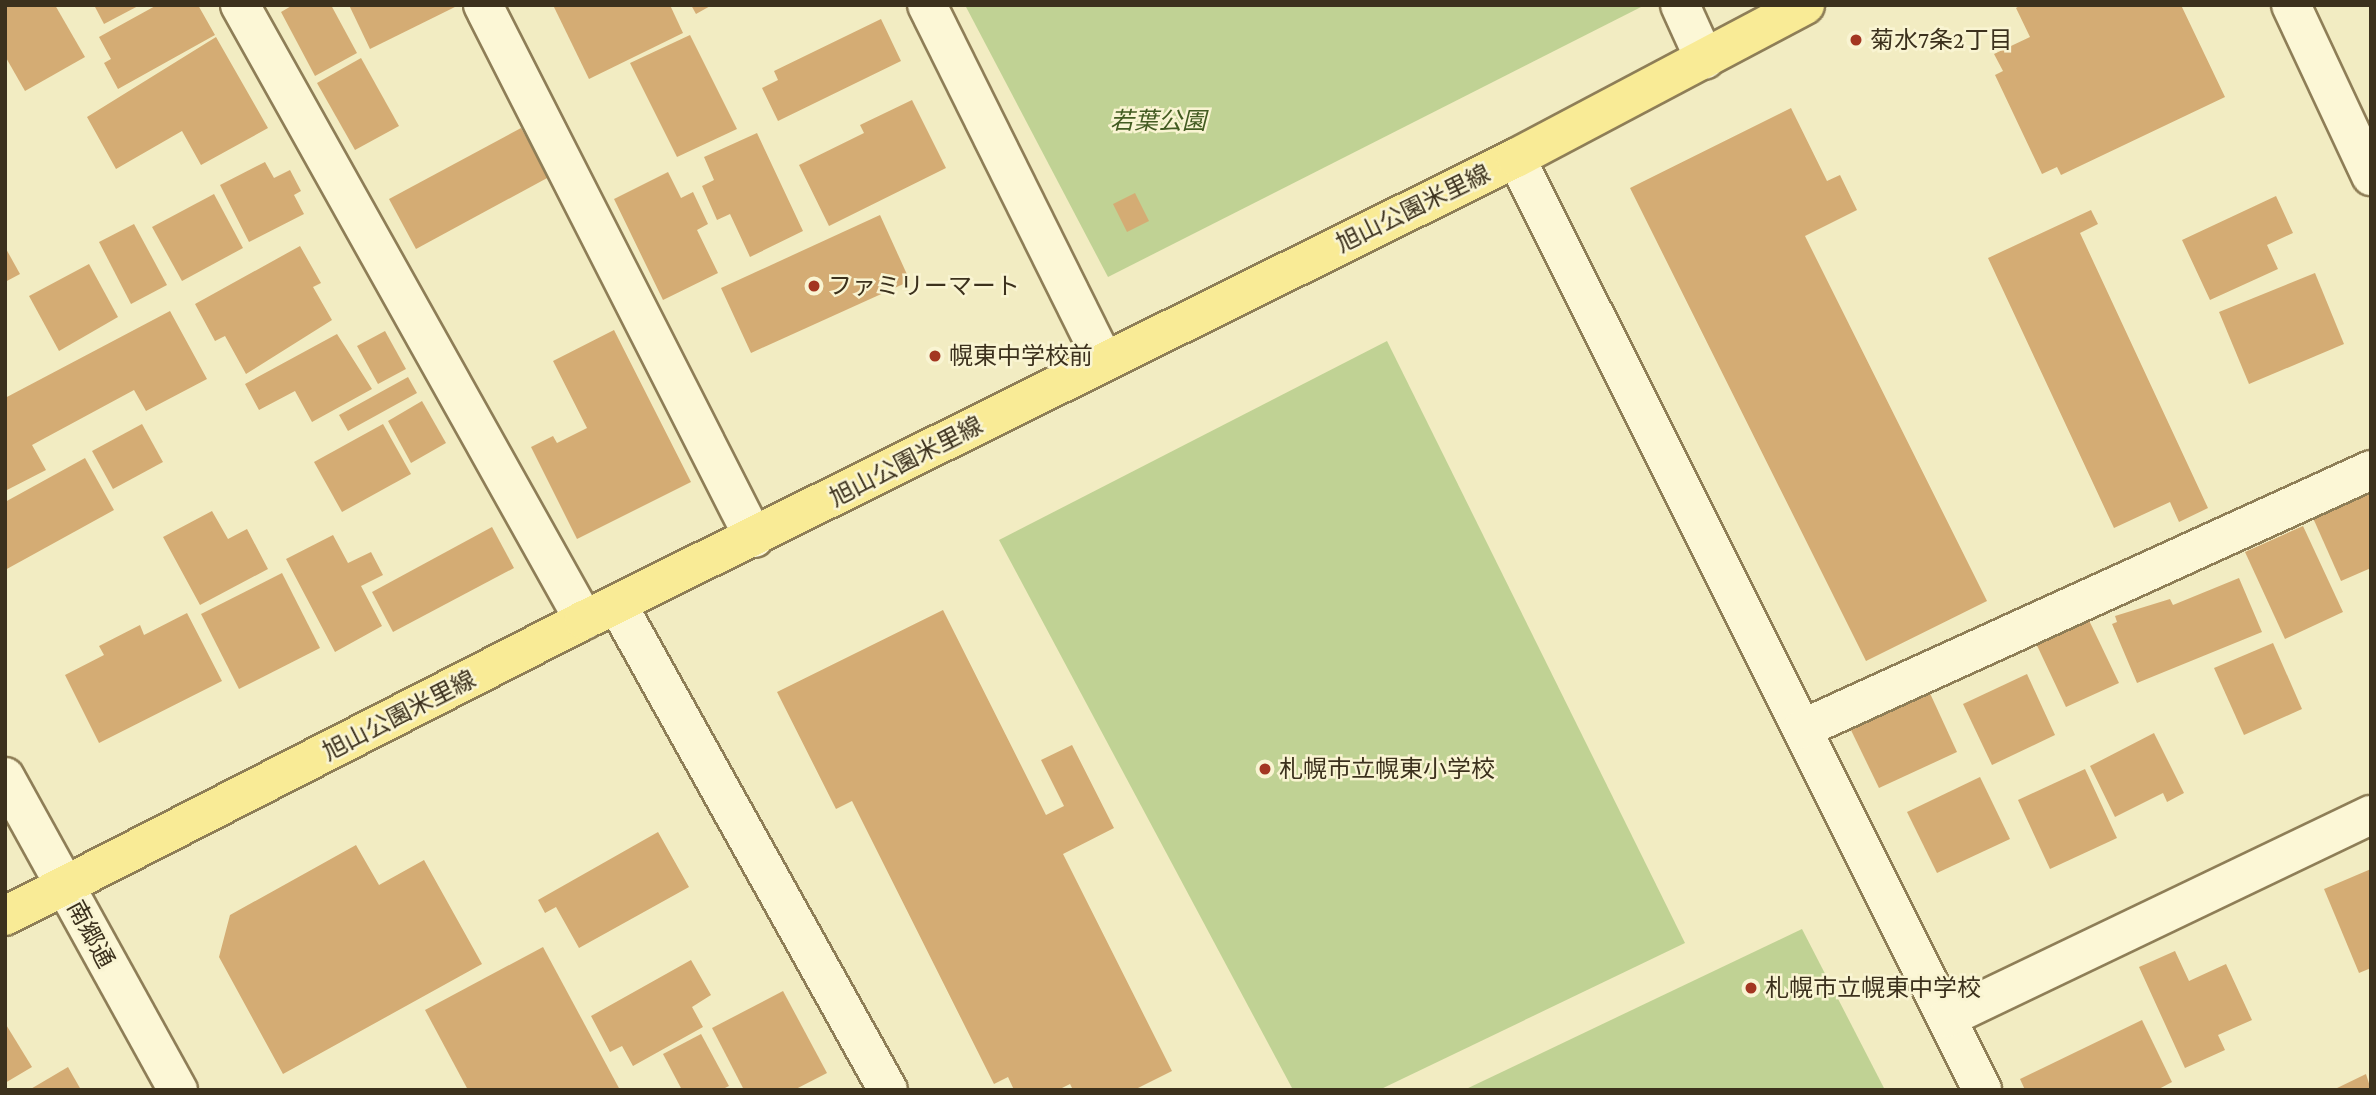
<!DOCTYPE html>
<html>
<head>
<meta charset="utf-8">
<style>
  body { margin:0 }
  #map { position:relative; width:2376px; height:1095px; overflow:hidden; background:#f2ecc2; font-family:"Crimson Pro","Noto Sans JP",serif }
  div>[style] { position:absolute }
  .green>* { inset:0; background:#c0d294 }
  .building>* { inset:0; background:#d4ac74 }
  .roads { filter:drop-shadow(2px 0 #8e7e57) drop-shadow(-2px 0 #8e7e57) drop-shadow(0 2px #8e7e57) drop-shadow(0 -2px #8e7e57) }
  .minor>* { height:38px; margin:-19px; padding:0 19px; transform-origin:19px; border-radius:19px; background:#fcf7d6 }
  .major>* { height:38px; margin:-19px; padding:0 19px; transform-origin:19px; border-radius:19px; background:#f9eb96 }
  .dots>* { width:19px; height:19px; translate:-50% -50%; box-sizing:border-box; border:4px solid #f9f4d2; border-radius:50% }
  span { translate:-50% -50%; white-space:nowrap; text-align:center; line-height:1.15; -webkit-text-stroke:5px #f9f4d2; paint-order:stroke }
  .poi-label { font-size:24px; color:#3c311d }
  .left { translate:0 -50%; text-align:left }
  .park-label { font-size:24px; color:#425b21; font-style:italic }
  .street-label { font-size:24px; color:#3c311d }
  .frame { position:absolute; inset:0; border:7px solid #3c311d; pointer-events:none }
</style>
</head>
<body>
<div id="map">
  <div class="green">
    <i style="clip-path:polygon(965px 5px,1645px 5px,1108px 277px)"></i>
    <i style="clip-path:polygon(1387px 341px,1685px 943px,1379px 1090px,1297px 1090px,1292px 1088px,999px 540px)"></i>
    <i style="clip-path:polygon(1802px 929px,1885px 1090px,1464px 1090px)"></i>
  </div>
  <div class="building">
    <i style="clip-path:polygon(5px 5px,55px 5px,85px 57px,25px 91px,5px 56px)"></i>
    <i style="clip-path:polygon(94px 5px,140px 5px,104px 24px)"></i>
    <i style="clip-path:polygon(157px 5px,198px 5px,215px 35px,118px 89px,104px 63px,111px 59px,99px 37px)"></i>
    <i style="clip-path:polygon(293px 5px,331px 5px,357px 53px,315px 76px,281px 12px)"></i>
    <i style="clip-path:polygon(349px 5px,459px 5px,370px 49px)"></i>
    <i style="clip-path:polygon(553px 5px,670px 5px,683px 33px,589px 79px)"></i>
    <i style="clip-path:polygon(691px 5px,712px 5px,696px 14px)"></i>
    <i style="clip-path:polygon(2021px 5px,2181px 5px,2225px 97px,2061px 175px,2057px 167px,2042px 174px,1995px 75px,2003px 71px,1994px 54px,2030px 37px,2016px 8px)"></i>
    <i style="clip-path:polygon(881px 19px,901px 61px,778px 121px,762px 88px,778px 80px,774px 71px)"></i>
    <i style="clip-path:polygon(690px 35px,737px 129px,677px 157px,630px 63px)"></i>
    <i style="clip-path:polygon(216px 37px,268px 128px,201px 165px,182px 131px,116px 169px,87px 117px)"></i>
    <i style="clip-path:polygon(361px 58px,399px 126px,355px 150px,317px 83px)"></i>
    <i style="clip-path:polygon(912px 100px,946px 168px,829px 226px,799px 165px,864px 133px,860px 125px)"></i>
    <i style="clip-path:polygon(1791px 108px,1827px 181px,1840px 175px,1857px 210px,1805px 236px,1987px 601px,1866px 661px,1630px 188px)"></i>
    <i style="clip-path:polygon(521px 128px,549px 177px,416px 249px,389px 199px)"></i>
    <i style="clip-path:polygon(757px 133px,803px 231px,750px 257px,730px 214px,717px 220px,702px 186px,714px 180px,704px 157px)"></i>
    <i style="clip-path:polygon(265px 162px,274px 178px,290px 170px,301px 191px,294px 195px,304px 214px,249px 242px,220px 185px)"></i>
    <i style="clip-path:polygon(668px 172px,681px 198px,693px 192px,708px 224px,697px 230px,718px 273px,663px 300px,614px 199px)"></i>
    <i style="clip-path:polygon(1135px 193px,1149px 221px,1127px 232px,1113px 204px)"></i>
    <i style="clip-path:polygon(214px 194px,243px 248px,182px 281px,152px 227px)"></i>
    <i style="clip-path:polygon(2276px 196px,2293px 233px,2267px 245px,2278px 269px,2210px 300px,2182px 240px)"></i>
    <i style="clip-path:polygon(2091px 210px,2098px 224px,2080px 233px,2208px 508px,2179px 522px,2170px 502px,2114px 528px,1988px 258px)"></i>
    <i style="clip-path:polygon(880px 215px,910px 281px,751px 353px,721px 288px)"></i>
    <i style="clip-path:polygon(134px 224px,167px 285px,131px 304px,99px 242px)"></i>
    <i style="clip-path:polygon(300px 246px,321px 283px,313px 287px,332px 320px,246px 374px,225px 336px,215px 341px,195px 304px)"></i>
    <i style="clip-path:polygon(5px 247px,20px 274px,5px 282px)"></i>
    <i style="clip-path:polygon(89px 264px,118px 317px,59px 351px,29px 296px)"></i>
    <i style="clip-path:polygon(2315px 273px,2344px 344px,2249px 384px,2219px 312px)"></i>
    <i style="clip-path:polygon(170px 311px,207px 379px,146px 411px,134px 390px,32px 445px,46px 470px,5px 491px,5px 398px)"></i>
    <i style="clip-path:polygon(614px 330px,691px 482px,577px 539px,531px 447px,553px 436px,557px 443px,587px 428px,553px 361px)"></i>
    <i style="clip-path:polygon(385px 331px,406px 369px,378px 384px,357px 346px)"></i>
    <i style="clip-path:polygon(337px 334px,372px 389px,312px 422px,295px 391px,259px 410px,245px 384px)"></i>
    <i style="clip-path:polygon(408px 377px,417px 393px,348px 431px,339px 415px)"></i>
    <i style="clip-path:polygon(422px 401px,446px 443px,411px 463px,388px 421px)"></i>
    <i style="clip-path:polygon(142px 424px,163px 462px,113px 489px,92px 451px)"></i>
    <i style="clip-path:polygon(383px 424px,411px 474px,342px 512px,314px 462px)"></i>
    <i style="clip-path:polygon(85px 458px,114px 510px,5px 570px,5px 502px)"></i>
    <i style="clip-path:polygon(2371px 493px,2371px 568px,2341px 581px,2313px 518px)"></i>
    <i style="clip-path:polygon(212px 511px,228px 539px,247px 529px,268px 569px,200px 605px,163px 537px)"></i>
    <i style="clip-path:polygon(2303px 526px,2343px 612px,2285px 639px,2245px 552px)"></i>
    <i style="clip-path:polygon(492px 527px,514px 568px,393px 632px,372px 592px)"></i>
    <i style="clip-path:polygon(333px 535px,348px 563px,371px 552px,383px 575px,361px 586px,382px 626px,335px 652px,286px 559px)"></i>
    <i style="clip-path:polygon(282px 573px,320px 648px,239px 689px,201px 614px)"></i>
    <i style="clip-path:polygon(2239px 578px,2262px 632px,2137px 683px,2112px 624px,2117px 622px,2115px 616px,2170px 599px,2173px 605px)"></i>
    <i style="clip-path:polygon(943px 610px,1046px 815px,1064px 806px,1041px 760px,1072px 745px,1114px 828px,1063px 854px,1172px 1071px,1134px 1090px,1073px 1090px,1070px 1084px,1058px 1090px,1014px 1090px,1008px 1077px,994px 1084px,852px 801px,836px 809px,777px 692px)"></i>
    <i style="clip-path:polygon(2085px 612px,2119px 683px,2066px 707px,2033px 637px)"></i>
    <i style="clip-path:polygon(187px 613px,222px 681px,99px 743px,65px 675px,104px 655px,99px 646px,140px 625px,144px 635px)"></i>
    <i style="clip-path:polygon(2273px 643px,2302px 709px,2244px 735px,2214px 668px)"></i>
    <i style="clip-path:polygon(2027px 674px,2055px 735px,1992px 765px,1963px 704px)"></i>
    <i style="clip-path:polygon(1928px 689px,1957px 752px,1879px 788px,1849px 726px)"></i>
    <i style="clip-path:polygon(2154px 733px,2184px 793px,2167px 802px,2163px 793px,2115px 817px,2090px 766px)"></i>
    <i style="clip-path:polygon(2085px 769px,2117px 838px,2050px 869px,2018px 800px)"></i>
    <i style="clip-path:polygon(1980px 777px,2010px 839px,1937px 873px,1907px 812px)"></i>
    <i style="clip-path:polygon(658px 832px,689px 887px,579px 948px,556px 907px,545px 913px,538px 900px)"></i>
    <i style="clip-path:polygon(356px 845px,379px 885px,424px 860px,482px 964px,283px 1074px,219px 957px,230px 915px)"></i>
    <i style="clip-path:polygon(2371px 869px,2371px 968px,2359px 973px,2324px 889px)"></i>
    <i style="clip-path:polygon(543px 947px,620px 1090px,468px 1090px,425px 1010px)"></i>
    <i style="clip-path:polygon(2175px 951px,2189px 981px,2226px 964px,2252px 1020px,2218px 1035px,2225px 1050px,2185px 1068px,2139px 967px)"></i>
    <i style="clip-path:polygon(691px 960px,711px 995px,692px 1007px,703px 1027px,633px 1066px,622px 1046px,610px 1052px,591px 1016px)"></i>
    <i style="clip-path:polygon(783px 991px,827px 1073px,794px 1090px,744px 1090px,712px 1028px)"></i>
    <i style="clip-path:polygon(2142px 1020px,2172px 1082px,2157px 1090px,2025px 1090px,2020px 1079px)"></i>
    <i style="clip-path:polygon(5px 1023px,32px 1067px,5px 1083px)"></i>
    <i style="clip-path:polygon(701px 1034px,729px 1086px,721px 1090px,682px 1090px,663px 1054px)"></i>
    <i style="clip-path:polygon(68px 1067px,81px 1090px,29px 1090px)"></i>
    <i style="clip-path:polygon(2366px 1074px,2371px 1090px,2333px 1090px)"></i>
  </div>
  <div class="roads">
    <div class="minor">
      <i style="left:240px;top:5px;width:705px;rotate:60.78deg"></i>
      <i style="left:483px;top:5px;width:598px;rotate:63.05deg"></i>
      <i style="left:927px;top:5px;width:398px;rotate:63.6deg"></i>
      <i style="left:1680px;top:5px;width:60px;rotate:65.6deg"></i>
      <i style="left:2291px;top:5px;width:189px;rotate:64.9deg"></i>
      <i style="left:1516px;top:158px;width:1042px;rotate:63.43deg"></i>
      <i style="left:617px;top:604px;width:556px;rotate:60.86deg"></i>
      <i style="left:1802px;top:729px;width:625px;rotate:-24.47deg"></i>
      <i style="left:5px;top:777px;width:358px;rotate:61.1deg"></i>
      <i style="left:1947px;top:1018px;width:470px;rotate:-25.6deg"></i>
    </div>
    <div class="major">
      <i style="left:5px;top:916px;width:650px;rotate:-27.08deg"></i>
      <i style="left:584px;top:620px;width:1040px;rotate:-26.37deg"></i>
      <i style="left:1516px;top:158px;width:327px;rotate:-27.9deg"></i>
    </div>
  </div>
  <div class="dots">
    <i style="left:1856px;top:40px;background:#a33621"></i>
    <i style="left:814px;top:286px;background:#a33621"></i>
    <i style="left:935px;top:356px;background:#a33621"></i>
    <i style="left:1265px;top:769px;background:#a33621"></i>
    <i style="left:1751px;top:988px;background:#a33621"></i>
  </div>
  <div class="poi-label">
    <span class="left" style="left:1870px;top:40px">菊水7条2丁目</span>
    <span class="left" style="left:828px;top:286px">ファミリーマート</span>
    <span class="left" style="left:949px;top:356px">幌東中学校前</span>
    <span class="left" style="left:1279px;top:769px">札幌市立幌東小学校</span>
    <span class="left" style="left:1765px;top:988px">札幌市立幌東中学校</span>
  </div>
  <div class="park-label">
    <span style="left:1158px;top:121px">若葉公園</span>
  </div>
  <div class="street-label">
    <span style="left:1413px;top:208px;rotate:-26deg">旭山公園米里線</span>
    <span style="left:906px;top:461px;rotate:-27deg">旭山公園米里線</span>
    <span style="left:399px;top:715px;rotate:-27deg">旭山公園米里線</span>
    <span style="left:91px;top:934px;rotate:62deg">南郷通</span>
  </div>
  <div class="frame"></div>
</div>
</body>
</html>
